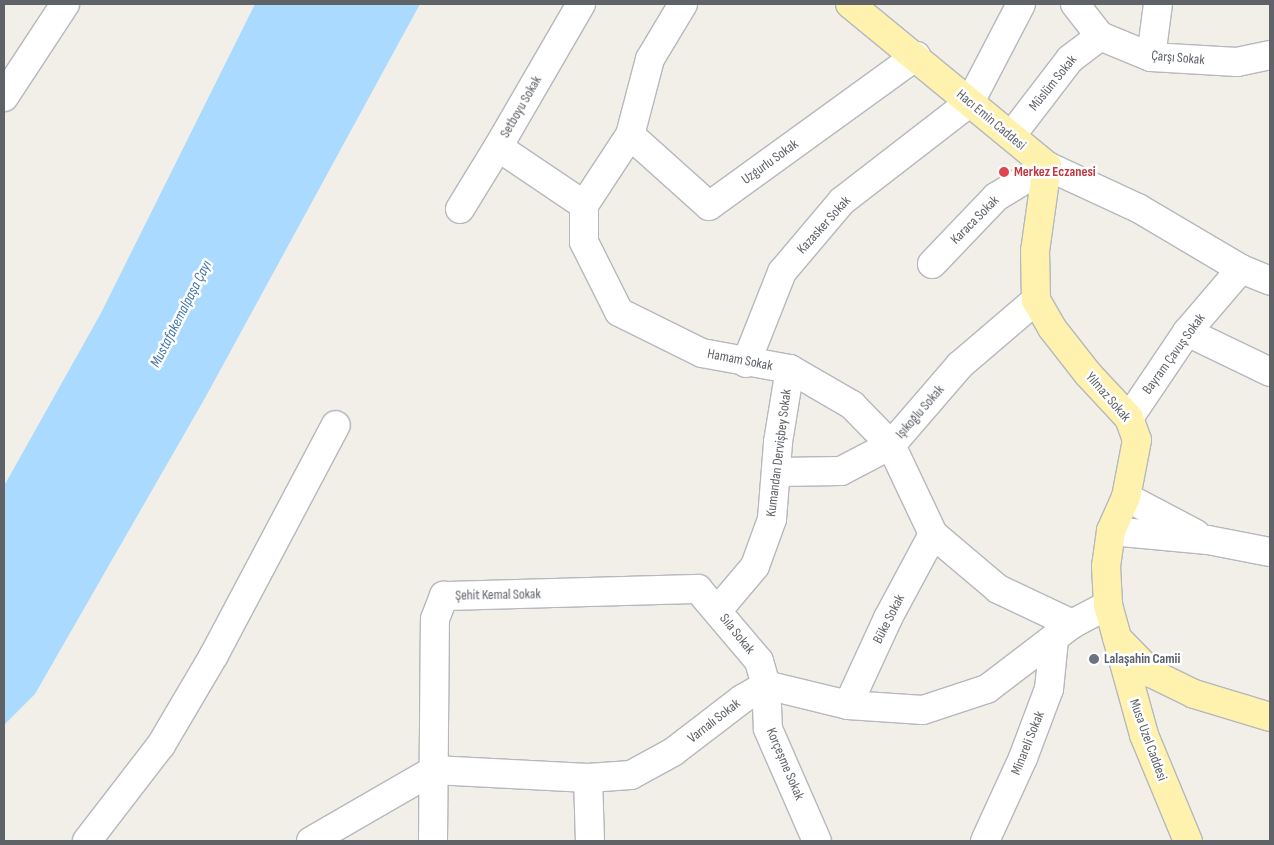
<!DOCTYPE html>
<html>
<head>
<meta charset="utf-8">
<style>
  body { margin:0 }
  #map { position:relative; width:1274px; height:845px; overflow:hidden; background:#f1efe8; font-family:"Sofia Sans Condensed",sans-serif }
  div>[style] { position:absolute }
  .water>* { inset:0; background:#aadaff }
  .roads { filter:drop-shadow(1px 0 #b5b8bc) drop-shadow(-1px 0 #b5b8bc) drop-shadow(0 1px #b5b8bc) drop-shadow(0 -1px #b5b8bc) }
  .minor>* { height:28px; margin:-14px; padding:0 14px; transform-origin:14px; border-radius:14px; background:#fff }
  .major>* { height:28px; margin:-14px; padding:0 14px; transform-origin:14px; border-radius:14px; background:#fff2af }
  .dots>* { width:14px; height:14px; translate:-50% -50%; box-sizing:border-box; border:2px solid #fff; border-radius:50% }
  span { translate:-50% -50%; white-space:nowrap; text-align:center; line-height:1.15; -webkit-text-stroke:5px #fff; paint-order:stroke }
  .street-label { font-size:14px; color:#5f6368 }
  .health-label { font-size:14px; color:#be3a42; font-weight:700 }
  .left { translate:0 -50%; text-align:left }
  .worship-label { font-size:14px; color:#5b616d; font-weight:700 }
  .water-label { font-size:15px; color:#4174aa; font-style:italic }
  .frame { position:absolute; inset:0; border:5px solid #5f6368; pointer-events:none }
</style>
</head>
<body>
<div id="map">
  <div class="water">
    <i style="clip-path:polygon(255px 4px,420px 4px,205px 398px,35px 694px,4px 725px,4px 486px,101px 313px)"></i>
  </div>
  <div class="roads">
    <div class="minor">
      <i style="left:581px;top:4px;width:165px;rotate:120.1deg"></i>
      <i style="left:498px;top:147px;width:104px;rotate:34deg"></i>
      <i style="left:683px;top:4px;width:64px;rotate:121deg"></i>
      <i style="left:650px;top:59px;width:79px;rotate:104.7deg"></i>
      <i style="left:630px;top:135px;width:84px;rotate:123.3deg"></i>
      <i style="left:584px;top:205px;width:37px;rotate:90deg"></i>
      <i style="left:584px;top:242px;width:78px;rotate:63.4deg"></i>
      <i style="left:619px;top:312px;width:93px;rotate:26.3deg"></i>
      <i style="left:702px;top:353px;width:89px;rotate:10.3deg"></i>
      <i style="left:790px;top:369px;width:72px;rotate:30.1deg"></i>
      <i style="left:852px;top:405px;width:56px;rotate:45.7deg"></i>
      <i style="left:891px;top:445px;width:98px;rotate:64.7deg"></i>
      <i style="left:933px;top:534px;width:85px;rotate:40.2deg"></i>
      <i style="left:998px;top:589px;width:82px;rotate:25.3deg"></i>
      <i style="left:1075px;top:4px;width:41px;rotate:52deg"></i>
      <i style="left:1100px;top:36px;width:55px;rotate:22.4deg"></i>
      <i style="left:1151px;top:57px;width:86px;rotate:3.3deg"></i>
      <i style="left:1237px;top:62px;width:34px;rotate:-12deg"></i>
      <i style="left:1151px;top:57px;width:53px;rotate:-82.5deg"></i>
      <i style="left:4px;top:97px;width:111px;rotate:-56.7deg"></i>
      <i style="left:630px;top:135px;width:106px;rotate:41.9deg"></i>
      <i style="left:709px;top:206px;width:256px;rotate:-35.9deg"></i>
      <i style="left:1011px;top:136px;width:97px;rotate:-52.5deg"></i>
      <i style="left:1070px;top:59px;width:38px;rotate:-37deg"></i>
      <i style="left:460px;top:209px;width:73px;rotate:-58.5deg"></i>
      <i style="left:932px;top:264px;width:93px;rotate:-46.3deg"></i>
      <i style="left:996px;top:197px;width:60px;rotate:-31.3deg"></i>
      <i style="left:1047px;top:166px;width:100px;rotate:24.8deg"></i>
      <i style="left:1138px;top:208px;width:120px;rotate:30.6deg"></i>
      <i style="left:1241px;top:269px;width:31px;rotate:22deg"></i>
      <i style="left:1187px;top:332px;width:92px;rotate:25.7deg"></i>
      <i style="left:746px;top:363px;width:98px;rotate:-68.4deg"></i>
      <i style="left:782px;top:272px;width:93px;rotate:-49.8deg"></i>
      <i style="left:842px;top:201px;width:162px;rotate:-37.7deg"></i>
      <i style="left:970px;top:102px;width:110px;rotate:-62.5deg"></i>
      <i style="left:1129px;top:418px;width:104px;rotate:-56deg"></i>
      <i style="left:1187px;top:332px;width:83px;rotate:-49.4deg"></i>
      <i style="left:778px;top:472px;width:63px;rotate:-0.9deg"></i>
      <i style="left:841px;top:471px;width:56px;rotate:-27.5deg"></i>
      <i style="left:891px;top:445px;width:106px;rotate:-49.2deg"></i>
      <i style="left:960px;top:365px;width:100px;rotate:-40.5deg"></i>
      <i style="left:1126px;top:497px;width:79px;rotate:27.9deg"></i>
      <i style="left:1111px;top:531px;width:97px;rotate:5.3deg"></i>
      <i style="left:1208px;top:540px;width:63px;rotate:11deg"></i>
      <i style="left:718px;top:610px;width:57px;rotate:-49.9deg"></i>
      <i style="left:755px;top:566px;width:50px;rotate:-70.1deg"></i>
      <i style="left:772px;top:519px;width:77px;rotate:-85.5deg"></i>
      <i style="left:778px;top:442px;width:74px;rotate:-80.7deg"></i>
      <i style="left:848px;top:705px;width:96px;rotate:-65.3deg"></i>
      <i style="left:888px;top:618px;width:95px;rotate:-61.8deg"></i>
      <i style="left:588px;top:778px;width:63px;rotate:88.2deg"></i>
      <i style="left:87px;top:841px;width:121px;rotate:-52.4deg"></i>
      <i style="left:161px;top:745px;width:104px;rotate:-59.5deg"></i>
      <i style="left:214px;top:655px;width:260px;rotate:-62.1deg"></i>
      <i style="left:311px;top:841px;width:142px;rotate:-30deg"></i>
      <i style="left:434px;top:770px;width:154px;rotate:3deg"></i>
      <i style="left:588px;top:778px;width:43px;rotate:-4deg"></i>
      <i style="left:631px;top:775px;width:48px;rotate:-28.7deg"></i>
      <i style="left:673px;top:752px;width:87px;rotate:-37.5deg"></i>
      <i style="left:742px;top:699px;width:28px;rotate:-30deg"></i>
      <i style="left:766px;top:685px;width:84px;rotate:13.7deg"></i>
      <i style="left:848px;top:705px;width:75px;rotate:3.8deg"></i>
      <i style="left:923px;top:710px;width:67px;rotate:-18.2deg"></i>
      <i style="left:987px;top:689px;width:107px;rotate:-37.4deg"></i>
      <i style="left:1072px;top:624px;width:41px;rotate:-27.8deg"></i>
      <i style="left:433px;top:841px;width:222px;rotate:-89.5deg"></i>
      <i style="left:435px;top:619px;width:25px;rotate:-69deg"></i>
      <i style="left:444px;top:596px;width:254px;rotate:-1.6deg"></i>
      <i style="left:698px;top:589px;width:94px;rotate:49.7deg"></i>
      <i style="left:759px;top:661px;width:25px;rotate:74deg"></i>
      <i style="left:766px;top:685px;width:44px;rotate:87.4deg"></i>
      <i style="left:768px;top:729px;width:122px;rotate:66.4deg"></i>
      <i style="left:985px;top:841px;width:91px;rotate:-65.4deg"></i>
      <i style="left:1023px;top:758px;width:74px;rotate:-69.4deg"></i>
      <i style="left:1049px;top:689px;width:49px;rotate:-84.2deg"></i>
    </div>
    <div class="major">
      <i style="left:850px;top:4px;width:255px;rotate:39.4deg"></i>
      <i style="left:1047px;top:166px;width:86px;rotate:98deg"></i>
      <i style="left:1035px;top:251px;width:49px;rotate:88.8deg"></i>
      <i style="left:1036px;top:300px;width:32px;rotate:60deg"></i>
      <i style="left:1052px;top:328px;width:58px;rotate:52deg"></i>
      <i style="left:1088px;top:374px;width:60px;rotate:47deg"></i>
      <i style="left:1129px;top:418px;width:23px;rotate:70deg"></i>
      <i style="left:1137px;top:440px;width:58px;rotate:100.9deg"></i>
      <i style="left:1126px;top:497px;width:37px;rotate:114deg"></i>
      <i style="left:1111px;top:531px;width:35px;rotate:98deg"></i>
      <i style="left:1106px;top:566px;width:39px;rotate:87deg"></i>
      <i style="left:1108px;top:605px;width:135px;rotate:74.5deg"></i>
      <i style="left:1144px;top:735px;width:115px;rotate:67.5deg"></i>
      <i style="left:1117px;top:638px;width:49px;rotate:45.8deg"></i>
      <i style="left:1151px;top:673px;width:48px;rotate:26deg"></i>
      <i style="left:1194px;top:694px;width:79px;rotate:16.8deg"></i>
    </div>
  </div>
  <div class="dots">
    <i style="left:1004px;top:172px;background:#e0444e"></i>
    <i style="left:1094px;top:659px;background:#6b7280"></i>
  </div>
  <div class="street-label">
    <span style="left:1178px;top:58px;rotate:5deg">Çarşı Sokak</span>
    <span style="left:1053px;top:83px;rotate:-51deg">Müslüm Sokak</span>
    <span style="left:521px;top:107px;rotate:-60deg">Setboyu Sokak</span>
    <span style="left:991px;top:120px;rotate:40deg">Hacı Emin Caddesi</span>
    <span style="left:770px;top:162px;rotate:-36deg">Uzgurlu Sokak</span>
    <span style="left:975px;top:220px;rotate:-45deg">Karaca Sokak</span>
    <span style="left:824px;top:225px;rotate:-48deg">Kazasker Sokak</span>
    <span style="left:1174px;top:354px;rotate:-54deg">Bayram Çavuş Sokak</span>
    <span style="left:740px;top:360px;rotate:11deg">Hamam Sokak</span>
    <span style="left:1108px;top:397px;rotate:49deg">Yılmaz Sokak</span>
    <span style="left:920px;top:412px;rotate:-49deg">Işıkoğlu Sokak</span>
    <span style="left:779px;top:453px;rotate:-83deg">Kumandan Dervişbey Sokak</span>
    <span style="left:498px;top:595px;rotate:-1deg">Şehit Kemal Sokak</span>
    <span style="left:889px;top:619px;rotate:-63deg">Büke Sokak</span>
    <span style="left:737px;top:634px;rotate:51deg">Sıla Sokak</span>
    <span style="left:714px;top:721px;rotate:-38deg">Varnalı Sokak</span>
    <span style="left:1148px;top:740px;rotate:70deg">Musa Uzel Caddesi</span>
    <span style="left:1028px;top:743px;rotate:-68deg">Minareli Sokak</span>
    <span style="left:785px;top:764px;rotate:67deg">Korçeşme Sokak</span>
  </div>
  <div class="health-label">
    <span class="left" style="left:1014px;top:172px">Merkez Eczanesi</span>
  </div>
  <div class="worship-label">
    <span class="left" style="left:1104px;top:659px">Lalaşahin Camii</span>
  </div>
  <div class="water-label">
    <span style="left:181px;top:314px;rotate:-63deg">Mustafakemalpaşa Çayı</span>
  </div>
  <div class="frame"></div>
</div>
</body>
</html>
